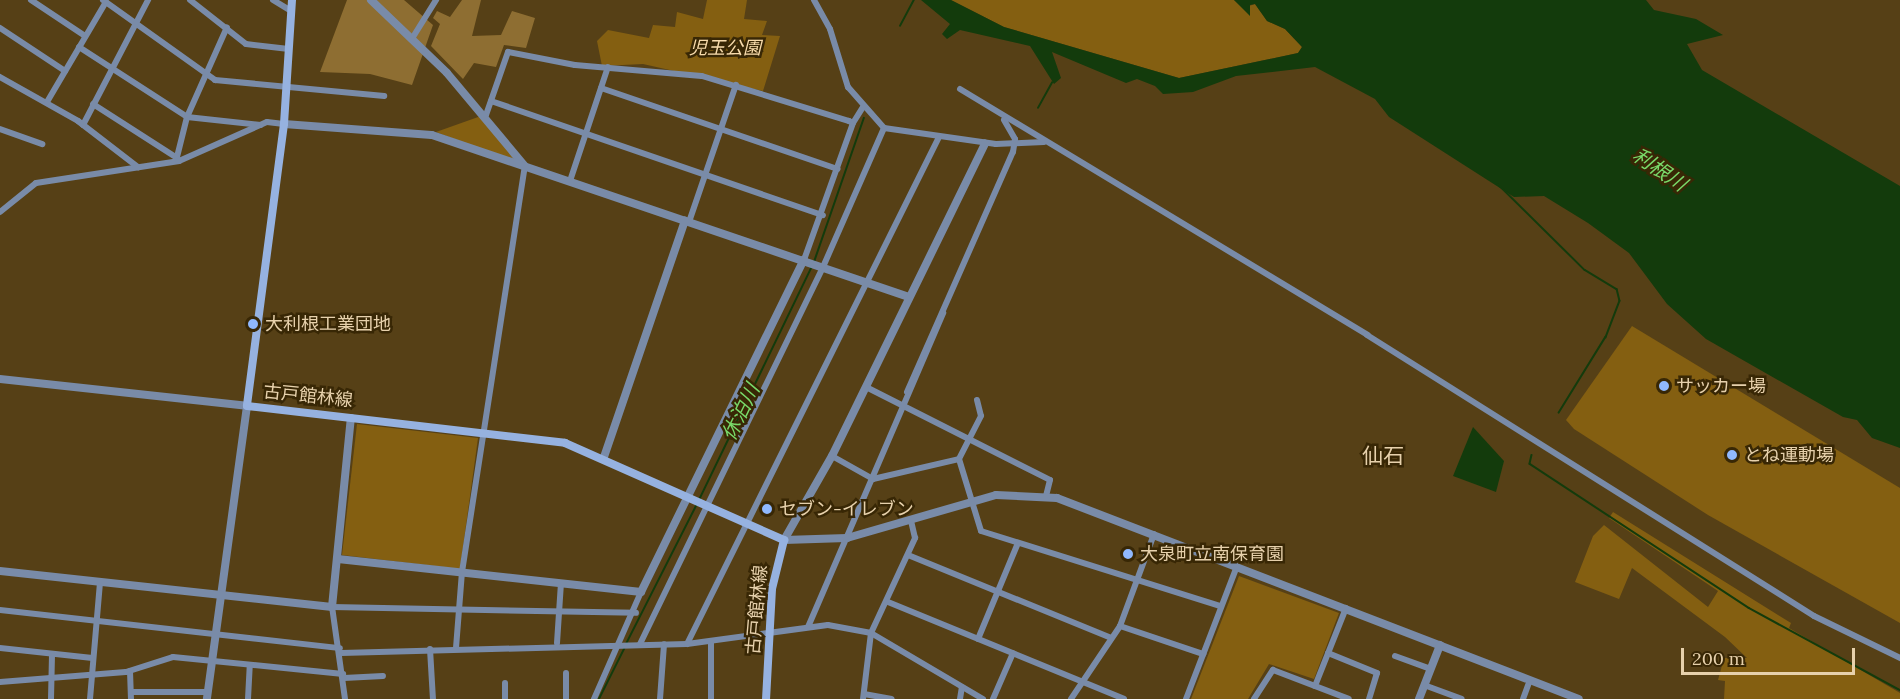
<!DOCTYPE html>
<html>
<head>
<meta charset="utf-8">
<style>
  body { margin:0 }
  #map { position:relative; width:1900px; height:699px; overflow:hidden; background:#564016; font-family:Lora,"Noto Sans JP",serif }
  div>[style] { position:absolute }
  .green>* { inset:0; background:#845f11 }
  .forest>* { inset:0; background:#8e6e32 }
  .water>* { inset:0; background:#133b0c }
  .stream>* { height:1.5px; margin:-0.75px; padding:0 0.75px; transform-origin:0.75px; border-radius:0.75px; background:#133b0c }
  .minor>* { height:6px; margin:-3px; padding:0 3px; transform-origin:3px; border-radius:3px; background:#798ba8 }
  .tertiary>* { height:8px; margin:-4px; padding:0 4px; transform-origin:4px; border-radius:4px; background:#798ba8 }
  .secondary>* { height:8px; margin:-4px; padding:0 4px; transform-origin:4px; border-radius:4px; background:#96b2e0 }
  .dots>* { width:16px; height:16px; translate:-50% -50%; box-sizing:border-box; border:3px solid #382705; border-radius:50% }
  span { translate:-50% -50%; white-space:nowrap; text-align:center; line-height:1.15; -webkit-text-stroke:5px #382705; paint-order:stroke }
  .park-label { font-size:18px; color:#f8dbab; font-style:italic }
  .poi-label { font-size:18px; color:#e7d1ac }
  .left { translate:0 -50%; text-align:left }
  .street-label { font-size:18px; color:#e7d1ac }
  .water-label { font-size:20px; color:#79d969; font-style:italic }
  .quarter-label { font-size:21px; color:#e7d1ac }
  .scale { position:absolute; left:1681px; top:648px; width:174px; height:27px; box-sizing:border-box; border:3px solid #e7d1ac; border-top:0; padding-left:8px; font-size:18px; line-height:21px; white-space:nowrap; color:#e7d1ac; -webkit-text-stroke:4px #382705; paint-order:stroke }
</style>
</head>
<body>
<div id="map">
  <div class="green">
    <i style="clip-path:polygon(707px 0,747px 0,744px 19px,767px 21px,762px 35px,780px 36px,763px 91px,643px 64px,602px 66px,597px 41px,608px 30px,649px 38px,653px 25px,675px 27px,677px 12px,703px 19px)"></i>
    <i style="clip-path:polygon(951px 0,1234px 0,1243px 8px,1255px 4px,1267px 21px,1285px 29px,1302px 47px,1298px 53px,1179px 78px,1004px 27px)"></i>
    <i style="clip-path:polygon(481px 116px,519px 164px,436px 132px)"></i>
    <i style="clip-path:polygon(1632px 326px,1900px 488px,1900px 623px,1708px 515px,1574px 429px,1566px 420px)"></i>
    <i style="clip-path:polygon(357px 424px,478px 438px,460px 569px,342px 555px)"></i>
    <i style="clip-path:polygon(1613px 512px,1791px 623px,1789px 628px,1900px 693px,1900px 699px,1724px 699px,1725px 681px,1718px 680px,1724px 658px,1747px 658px,1725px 637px,1632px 568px,1619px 599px,1575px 582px,1593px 536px,1604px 525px,1708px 607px,1718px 591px,1609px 518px)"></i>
    <i style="clip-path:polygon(1239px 576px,1339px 613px,1314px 679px,1269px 664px,1248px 699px,1191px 699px)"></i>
  </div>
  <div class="forest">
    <i style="clip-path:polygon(347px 0,404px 0,433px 25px,412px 85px,370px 74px,320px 72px)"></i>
    <i style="clip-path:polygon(462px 0,481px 0,472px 36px,501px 35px,512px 11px,535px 18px,526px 48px,504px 45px,496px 67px,474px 63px,463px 79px,431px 46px,440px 24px,433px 18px,437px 11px,450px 17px)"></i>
  </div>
  <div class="water">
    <i style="clip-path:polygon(921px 0,951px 0,1004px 27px,1179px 78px,1298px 53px,1302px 47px,1285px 29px,1267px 21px,1255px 4px,1250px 5px,1250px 16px,1234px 0,1646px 0,1654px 10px,1696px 19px,1723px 35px,1687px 44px,1702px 70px,1900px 186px,1900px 448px,1872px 438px,1857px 420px,1843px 417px,1706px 339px,1667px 304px,1629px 253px,1588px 223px,1544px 196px,1514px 197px,1389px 117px,1375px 99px,1315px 67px,1236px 76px,1193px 92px,1163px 94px,1155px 86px,1137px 79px,1126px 83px,1052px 52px,1061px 78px,1054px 84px,1030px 46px,960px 30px,947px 39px,942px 34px,950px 24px)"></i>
    <i style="clip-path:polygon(1473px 427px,1504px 461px,1496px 492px,1453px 476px)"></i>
  </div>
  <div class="stream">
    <i style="left:900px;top:26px;width:30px;rotate:-62deg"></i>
    <i style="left:1038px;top:108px;width:29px;rotate:-61deg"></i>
    <i style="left:1498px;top:184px;width:122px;rotate:44.7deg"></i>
    <i style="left:1585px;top:270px;width:37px;rotate:31deg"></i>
    <i style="left:1617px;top:289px;width:12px;rotate:76deg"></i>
    <i style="left:1620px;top:301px;width:39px;rotate:111deg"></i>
    <i style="left:1606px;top:337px;width:89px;rotate:121.7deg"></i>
    <i style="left:814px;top:262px;width:152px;rotate:-70.9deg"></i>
    <i style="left:1532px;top:455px;width:9px;rotate:103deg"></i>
    <i style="left:1530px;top:464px;width:262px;rotate:33.3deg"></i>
    <i style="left:1749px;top:608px;width:172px;rotate:28.5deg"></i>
    <i style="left:699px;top:500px;width:260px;rotate:-64.2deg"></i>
    <i style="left:626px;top:644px;width:157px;rotate:-63.1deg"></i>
    <i style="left:599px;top:699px;width:56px;rotate:-63.4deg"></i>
  </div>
  <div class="minor">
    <i style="left:31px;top:0;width:65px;rotate:33.7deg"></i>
    <i style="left:103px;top:0;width:138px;rotate:35.5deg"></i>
    <i style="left:215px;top:80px;width:170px;rotate:5.4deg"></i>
    <i style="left:190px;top:0;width:71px;rotate:38.2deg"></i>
    <i style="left:246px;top:44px;width:43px;rotate:6.6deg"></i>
    <i style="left:273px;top:0;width:21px;rotate:31deg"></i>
    <i style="left:814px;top:0;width:33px;rotate:61deg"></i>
    <i style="left:830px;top:29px;width:61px;rotate:72.8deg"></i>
    <i style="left:848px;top:87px;width:55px;rotate:48.7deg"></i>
    <i style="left:884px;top:128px;width:113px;rotate:8.1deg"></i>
    <i style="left:996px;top:144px;width:48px;rotate:-2.4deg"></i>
    <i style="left:0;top:28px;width:78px;rotate:33.5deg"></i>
    <i style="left:413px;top:37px;width:44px;rotate:-58.1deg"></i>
    <i style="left:79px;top:47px;width:129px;rotate:32.9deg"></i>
    <i style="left:187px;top:117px;width:74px;rotate:6.2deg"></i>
    <i style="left:0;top:77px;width:90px;rotate:29.4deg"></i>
    <i style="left:78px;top:121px;width:76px;rotate:37.5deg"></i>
    <i style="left:601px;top:88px;width:250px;rotate:18.9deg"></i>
    <i style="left:960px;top:89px;width:476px;rotate:31.1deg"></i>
    <i style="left:1367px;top:335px;width:528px;rotate:32.15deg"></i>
    <i style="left:1814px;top:616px;width:96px;rotate:26deg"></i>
    <i style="left:491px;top:101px;width:351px;rotate:19deg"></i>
    <i style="left:47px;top:102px;width:116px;rotate:-59.5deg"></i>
    <i style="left:93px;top:104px;width:100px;rotate:32.7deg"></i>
    <i style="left:486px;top:115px;width:67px;rotate:-70.8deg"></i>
    <i style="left:508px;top:52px;width:68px;rotate:11deg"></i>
    <i style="left:575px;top:65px;width:127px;rotate:5deg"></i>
    <i style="left:702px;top:76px;width:154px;rotate:17deg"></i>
    <i style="left:849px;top:121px;width:4px;rotate:27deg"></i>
    <i style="left:853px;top:123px;width:145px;rotate:109.7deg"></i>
    <i style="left:853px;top:123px;width:19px;rotate:-58deg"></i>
    <i style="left:83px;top:125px;width:141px;rotate:-62.5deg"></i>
    <i style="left:0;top:129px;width:45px;rotate:19.7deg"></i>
    <i style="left:177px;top:157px;width:41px;rotate:-76deg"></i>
    <i style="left:187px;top:117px;width:98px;rotate:-66deg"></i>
    <i style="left:570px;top:181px;width:120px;rotate:-71.6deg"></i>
    <i style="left:0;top:212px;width:46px;rotate:-38.9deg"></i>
    <i style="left:36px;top:183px;width:145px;rotate:-8.7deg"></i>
    <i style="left:179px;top:161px;width:96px;rotate:-23.9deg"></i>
    <i style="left:267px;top:122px;width:17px;rotate:7deg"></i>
    <i style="left:689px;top:222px;width:145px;rotate:-71.1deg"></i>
    <i style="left:866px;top:387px;width:206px;rotate:26.8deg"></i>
    <i style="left:1050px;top:480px;width:16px;rotate:104deg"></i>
    <i style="left:907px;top:392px;width:262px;rotate:-66.2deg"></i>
    <i style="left:1013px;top:152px;width:13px;rotate:-81deg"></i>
    <i style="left:1015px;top:139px;width:22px;rotate:-120deg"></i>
    <i style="left:977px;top:400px;width:16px;rotate:76deg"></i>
    <i style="left:981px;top:416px;width:48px;rotate:117.1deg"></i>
    <i style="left:959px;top:459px;width:75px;rotate:73deg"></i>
    <i style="left:981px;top:531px;width:251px;rotate:17.4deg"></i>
    <i style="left:832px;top:456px;width:47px;rotate:29.3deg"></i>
    <i style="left:873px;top:479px;width:88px;rotate:-13.1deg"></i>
    <i style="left:908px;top:555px;width:219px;rotate:22.2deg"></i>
    <i style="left:888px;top:602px;width:255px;rotate:22.3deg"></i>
    <i style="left:0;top:610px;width:342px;rotate:6.4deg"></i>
    <i style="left:1120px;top:626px;width:88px;rotate:18.6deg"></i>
    <i style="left:808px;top:627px;width:342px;rotate:-66.7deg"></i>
    <i style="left:978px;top:639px;width:104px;rotate:-67.4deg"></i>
    <i style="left:557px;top:643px;width:60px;rotate:-86.2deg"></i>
    <i style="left:640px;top:644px;width:419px;rotate:-64.1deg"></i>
    <i style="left:823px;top:267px;width:152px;rotate:-66.3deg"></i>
    <i style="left:687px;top:644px;width:566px;rotate:-63.57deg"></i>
    <i style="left:0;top:648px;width:93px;rotate:6.2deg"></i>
    <i style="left:456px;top:648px;width:76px;rotate:-85.5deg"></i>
    <i style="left:462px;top:572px;width:411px;rotate:-81.2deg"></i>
    <i style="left:430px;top:649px;width:50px;rotate:86.6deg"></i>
    <i style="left:341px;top:653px;width:346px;rotate:-1.5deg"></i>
    <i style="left:687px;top:644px;width:142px;rotate:-7.7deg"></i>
    <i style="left:828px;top:625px;width:44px;rotate:10.5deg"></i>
    <i style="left:871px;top:633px;width:105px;rotate:-65.1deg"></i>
    <i style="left:915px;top:538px;width:18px;rotate:-103deg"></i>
    <i style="left:1328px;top:653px;width:53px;rotate:22.2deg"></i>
    <i style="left:1377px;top:673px;width:27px;rotate:107deg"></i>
    <i style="left:1395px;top:656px;width:37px;rotate:20deg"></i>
    <i style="left:130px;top:671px;width:28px;rotate:88deg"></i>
    <i style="left:566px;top:673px;width:26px;rotate:90deg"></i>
    <i style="left:344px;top:678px;width:39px;rotate:-3deg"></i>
    <i style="left:0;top:682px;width:126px;rotate:-4.5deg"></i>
    <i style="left:126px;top:672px;width:49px;rotate:-17.7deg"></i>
    <i style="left:173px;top:657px;width:171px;rotate:5.7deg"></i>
    <i style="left:1424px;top:685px;width:40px;rotate:20.2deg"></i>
    <i style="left:1315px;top:686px;width:84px;rotate:-68.3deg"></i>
    <i style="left:131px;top:692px;width:77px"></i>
    <i style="left:864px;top:694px;width:28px;rotate:10deg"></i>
    <i style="left:51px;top:699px;width:45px;rotate:-88.7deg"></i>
    <i style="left:90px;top:699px;width:117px;rotate:-85.1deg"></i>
    <i style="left:248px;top:699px;width:34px;rotate:-87deg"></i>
    <i style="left:345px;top:699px;width:93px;rotate:-98deg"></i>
    <i style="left:332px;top:607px;width:304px;rotate:1.1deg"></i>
    <i style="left:505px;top:699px;width:16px;rotate:-90deg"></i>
    <i style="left:594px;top:699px;width:117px;rotate:-66.3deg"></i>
    <i style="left:660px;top:699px;width:55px;rotate:-85.8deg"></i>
    <i style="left:711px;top:699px;width:57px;rotate:-90deg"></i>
    <i style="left:863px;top:699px;width:66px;rotate:-83.1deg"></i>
    <i style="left:871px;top:633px;width:130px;rotate:30.5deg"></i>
    <i style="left:960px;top:699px;width:12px;rotate:-81deg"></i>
    <i style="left:993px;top:699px;width:50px;rotate:-66.5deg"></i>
    <i style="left:1071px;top:699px;width:88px;rotate:-56.1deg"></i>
    <i style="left:1120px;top:626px;width:98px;rotate:-69.7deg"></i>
    <i style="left:1186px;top:699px;width:142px;rotate:-69deg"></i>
    <i style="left:1254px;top:699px;width:35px;rotate:-57deg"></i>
    <i style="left:1273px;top:670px;width:81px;rotate:20.9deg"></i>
    <i style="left:1523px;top:699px;width:20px;rotate:-70deg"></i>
  </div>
  <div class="tertiary">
    <i style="left:371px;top:0;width:105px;rotate:43.8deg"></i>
    <i style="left:447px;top:73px;width:120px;rotate:50.1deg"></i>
    <i style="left:284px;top:124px;width:148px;rotate:4.3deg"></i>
    <i style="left:432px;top:135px;width:504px;rotate:18.76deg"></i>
    <i style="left:0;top:379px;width:248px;rotate:6.2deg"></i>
    <i style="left:247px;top:406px;width:296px;rotate:97.8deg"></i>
    <i style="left:604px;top:457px;width:250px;rotate:-71.1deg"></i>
    <i style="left:784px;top:540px;width:63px;rotate:-1.8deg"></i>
    <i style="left:847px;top:538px;width:155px;rotate:-16.1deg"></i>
    <i style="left:996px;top:495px;width:61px;rotate:2.8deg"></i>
    <i style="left:1057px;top:498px;width:559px;rotate:21.06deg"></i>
    <i style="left:784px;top:540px;width:97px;rotate:-60.3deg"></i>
    <i style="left:832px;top:456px;width:348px;rotate:-63.9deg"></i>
    <i style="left:338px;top:559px;width:305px;rotate:6.2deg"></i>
    <i style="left:641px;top:592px;width:370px;rotate:-63.9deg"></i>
    <i style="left:0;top:571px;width:334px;rotate:6.2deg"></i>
    <i style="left:332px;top:607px;width:190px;rotate:-84.3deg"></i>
    <i style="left:1419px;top:699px;width:58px;rotate:-68.7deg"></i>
  </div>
  <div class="secondary">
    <i style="left:292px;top:0;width:124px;rotate:93.7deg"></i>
    <i style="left:284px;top:124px;width:284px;rotate:97.5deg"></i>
    <i style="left:247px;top:406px;width:320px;rotate:6.6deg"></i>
    <i style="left:565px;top:443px;width:240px;rotate:23.9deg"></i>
    <i style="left:784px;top:540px;width:50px;rotate:103.8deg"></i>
    <i style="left:772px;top:589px;width:110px;rotate:93.1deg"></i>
  </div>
  <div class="dots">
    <i style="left:253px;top:324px;background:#90b8fd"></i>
    <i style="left:1664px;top:386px;background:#90b8fd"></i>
    <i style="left:1732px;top:455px;background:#90b8fd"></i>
    <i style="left:767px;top:509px;background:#90b8fd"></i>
    <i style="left:1128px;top:554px;background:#90b8fd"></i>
  </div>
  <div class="park-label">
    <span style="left:725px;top:48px">児玉公園</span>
  </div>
  <div class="poi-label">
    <span class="left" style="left:265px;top:324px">大利根工業団地</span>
    <span class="left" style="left:1676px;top:386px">サッカー場</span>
    <span class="left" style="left:1744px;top:455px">とね運動場</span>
    <span class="left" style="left:779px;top:509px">セブン-イレブン</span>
    <span class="left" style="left:1140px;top:554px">大泉町立南保育園</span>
  </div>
  <div class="street-label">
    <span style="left:308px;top:396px;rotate:6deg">古戸館林線</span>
    <span style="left:757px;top:610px;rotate:-85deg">古戸館林線</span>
  </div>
  <div class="water-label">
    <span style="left:1660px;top:169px;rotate:34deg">利根川</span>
    <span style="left:740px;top:412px;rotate:-64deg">休泊川</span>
  </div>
  <div class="quarter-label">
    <span style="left:1383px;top:456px">仙石</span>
  </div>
  <div class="scale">200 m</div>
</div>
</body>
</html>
